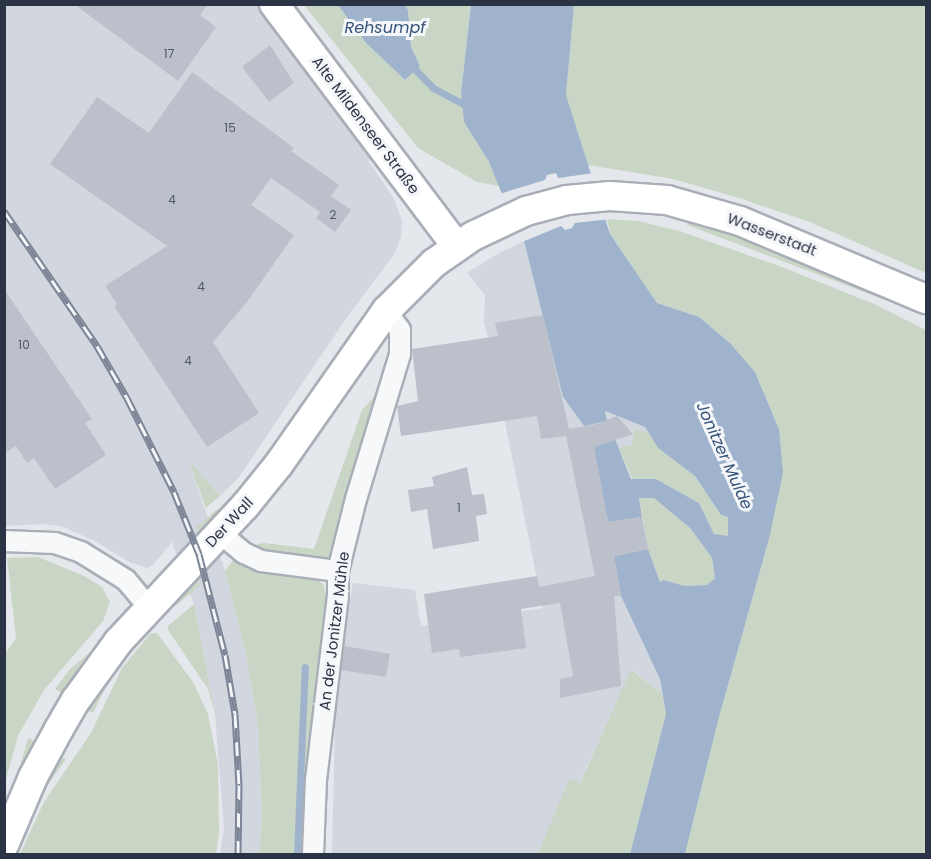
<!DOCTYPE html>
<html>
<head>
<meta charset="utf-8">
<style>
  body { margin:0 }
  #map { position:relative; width:931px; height:859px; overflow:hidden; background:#e4e7ec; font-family:Poppins,sans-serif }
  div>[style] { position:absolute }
  .built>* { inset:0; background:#d2d6de }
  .green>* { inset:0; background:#c9d6c5 }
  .water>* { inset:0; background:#9fb4cc }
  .pier>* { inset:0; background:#e4e7ec }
  .stream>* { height:7px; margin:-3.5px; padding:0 3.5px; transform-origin:3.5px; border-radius:3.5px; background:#9fb4cc }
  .building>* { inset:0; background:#bbc0ca }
  .roads { filter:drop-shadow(2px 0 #a9aeb7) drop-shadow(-2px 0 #a9aeb7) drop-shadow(0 2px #a9aeb7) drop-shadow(0 -2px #a9aeb7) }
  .street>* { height:20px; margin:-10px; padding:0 10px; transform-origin:10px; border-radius:10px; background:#f7f8fa }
  .secondary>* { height:28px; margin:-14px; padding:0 14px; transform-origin:14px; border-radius:14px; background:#fff }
  .rail>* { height:7px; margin-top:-3.5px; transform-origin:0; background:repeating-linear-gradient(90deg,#f4f6f9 0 14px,#7d8696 0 28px); box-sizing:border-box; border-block:2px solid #7d8696 }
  span { translate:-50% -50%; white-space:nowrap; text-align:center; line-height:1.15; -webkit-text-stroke:6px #f4f6f9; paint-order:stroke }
  .number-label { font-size:12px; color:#4f5766 }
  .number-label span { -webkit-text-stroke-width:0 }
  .street-label { font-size:15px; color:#2b3445 }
  .water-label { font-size:16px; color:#34527a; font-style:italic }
  .frame { position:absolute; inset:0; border:6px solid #2b3445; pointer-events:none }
</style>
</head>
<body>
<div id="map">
  <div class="built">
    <i style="clip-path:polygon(5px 5px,258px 5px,335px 100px,369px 151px,369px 162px,393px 197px,402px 220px,401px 237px,395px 253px,345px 320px,239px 477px,220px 496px,189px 461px,225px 571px,246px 654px,258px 725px,262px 818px,259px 854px,220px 854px,224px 828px,215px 715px,194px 604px,172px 542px,153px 565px,147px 568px,129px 562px,95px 541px,61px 526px,43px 524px,5px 526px)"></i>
    <i style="clip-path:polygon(524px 241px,563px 397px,584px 426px,604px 411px,645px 427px,648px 432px,634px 429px,632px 444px,619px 448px,608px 521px,642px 517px,648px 549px,614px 557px,660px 679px,662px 693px,632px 670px,546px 854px,332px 854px,336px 673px,353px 583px,415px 590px,421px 626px,543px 608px,484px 320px,485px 295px,467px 273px,499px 253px)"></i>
  </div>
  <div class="green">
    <i style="clip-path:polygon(304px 5px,338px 5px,366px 43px,405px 80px,420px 66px,411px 47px,408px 10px,405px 5px,471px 5px,461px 93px,464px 122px,489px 162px,499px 186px,477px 182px,418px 148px)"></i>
    <i style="clip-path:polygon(574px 5px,926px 5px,926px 273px,810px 222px,739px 198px,673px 179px,588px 165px,566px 95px)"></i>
    <i style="clip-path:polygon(607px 219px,638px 221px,679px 231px,782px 267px,874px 304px,926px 330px,926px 854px,685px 854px,718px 721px,769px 539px,779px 429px,755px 372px,730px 343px,699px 317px,657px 303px,610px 234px)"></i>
    <i style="clip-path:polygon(689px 219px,736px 233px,892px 298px,888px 301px,687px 225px)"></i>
    <i style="clip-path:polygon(385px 385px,331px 559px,325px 562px,256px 549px,258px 544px,264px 543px,314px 549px,362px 410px)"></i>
    <i style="clip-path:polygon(634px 429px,648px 432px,658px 448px,695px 476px,721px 515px,728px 517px,728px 537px,714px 534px,699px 503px,656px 479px,632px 479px,619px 448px,632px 444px)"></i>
    <i style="clip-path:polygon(188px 459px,220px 496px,206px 508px)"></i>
    <i style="clip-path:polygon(639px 498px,654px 498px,691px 529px,712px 558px,715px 578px,707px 585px,685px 586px,665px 580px,660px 582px,648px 549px)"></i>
    <i style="clip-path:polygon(216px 510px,224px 511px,200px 535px,197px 527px)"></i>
    <i style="clip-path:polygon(38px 557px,84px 576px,102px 587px,110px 602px,103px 621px,44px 690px,18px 736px,5px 783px,5px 654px,16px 638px,7px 558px)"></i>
    <i style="clip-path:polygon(235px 558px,314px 577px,323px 584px,327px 596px,311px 760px,307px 854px,259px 854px,262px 818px,258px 725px,246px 654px,225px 571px)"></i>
    <i style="clip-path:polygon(197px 575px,199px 586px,177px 605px,164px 607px)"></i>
    <i style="clip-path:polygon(194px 604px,215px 715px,208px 689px,168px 630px,168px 626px)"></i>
    <i style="clip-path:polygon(151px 633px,157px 633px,193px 682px,208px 714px,218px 765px,219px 833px,216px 854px,20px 854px,44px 802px,91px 733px,122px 668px)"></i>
    <i style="clip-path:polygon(104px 641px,65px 695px,55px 689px,70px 669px)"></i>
    <i style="clip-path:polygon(120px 658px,93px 713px,84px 708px)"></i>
    <i style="clip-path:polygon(631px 670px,662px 693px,666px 714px,630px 854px,538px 854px,569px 779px,580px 783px)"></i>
    <i style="clip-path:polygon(28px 738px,39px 743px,15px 791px,19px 771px)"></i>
    <i style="clip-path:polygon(58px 755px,66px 759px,40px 796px)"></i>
  </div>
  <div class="water">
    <i style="clip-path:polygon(338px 5px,405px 5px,408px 10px,411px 47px,420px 66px,405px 80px,366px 43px)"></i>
    <i style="clip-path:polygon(471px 5px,574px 5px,566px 95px,610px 234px,657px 303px,699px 317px,730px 343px,755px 372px,779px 429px,783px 473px,769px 539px,718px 721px,685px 854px,630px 854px,666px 714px,660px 679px,621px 596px,614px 556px,648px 549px,660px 582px,664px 580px,685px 586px,707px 585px,715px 578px,712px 558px,691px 529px,654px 498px,639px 498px,642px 517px,608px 522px,591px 432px,611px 429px,631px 479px,656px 479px,699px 503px,714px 534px,728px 536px,728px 517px,721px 515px,695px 476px,658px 448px,645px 427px,605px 411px,607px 421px,584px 426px,563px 397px,522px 233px,505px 202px,489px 162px,464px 122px,461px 93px)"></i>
  </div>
  <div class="pier">
    <i style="clip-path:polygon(556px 173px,558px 178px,594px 173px,610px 219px,575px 223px,572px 228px,565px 230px,561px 226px,522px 242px,499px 194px,545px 180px,547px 175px)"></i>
  </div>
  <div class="stream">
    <i style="left:410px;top:64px;width:33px;rotate:46deg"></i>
    <i style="left:433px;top:88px;width:34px;rotate:28deg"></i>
    <i style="left:463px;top:104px;width:9px;rotate:6deg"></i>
    <i style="left:297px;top:854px;width:187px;rotate:-87.6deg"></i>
  </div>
  <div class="building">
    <i style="clip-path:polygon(74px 4px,208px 4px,200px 15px,216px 27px,178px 81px)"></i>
    <i style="clip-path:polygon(270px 45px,294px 83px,269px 102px,242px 67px)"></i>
    <i style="clip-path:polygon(192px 72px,294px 148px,291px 151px,339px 185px,331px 196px,351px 210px,335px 232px,316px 218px,320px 212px,271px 178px,251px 205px,294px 235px,247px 302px,213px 342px,259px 413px,207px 447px,114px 306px,117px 304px,105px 286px,167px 246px,50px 164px,97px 97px,149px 133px)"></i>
    <i style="clip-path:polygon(4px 289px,92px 419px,85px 423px,106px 455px,55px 489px,34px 458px,27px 463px,16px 446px,4px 453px)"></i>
    <i style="clip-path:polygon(543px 315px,569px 429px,597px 424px,617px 416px,633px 434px,594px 447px,608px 522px,642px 517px,648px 549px,614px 556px,621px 596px,614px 596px,621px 686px,560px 698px,560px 679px,573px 676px,560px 603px,521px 609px,526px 648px,460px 657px,459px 649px,432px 653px,424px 594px,537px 576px,539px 587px,595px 576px,566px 436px,541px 439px,537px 416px,401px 436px,397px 406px,418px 401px,412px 349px,498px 336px,495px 323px)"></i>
    <i style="clip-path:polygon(467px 467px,472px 495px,484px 494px,487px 514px,476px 516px,479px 541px,433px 549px,427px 509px,411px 512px,408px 490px,434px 486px,432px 477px)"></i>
    <i style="clip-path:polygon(344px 646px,390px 654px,386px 677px,341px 670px)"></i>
  </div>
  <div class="roads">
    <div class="street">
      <i style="left:220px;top:533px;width:31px;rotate:40deg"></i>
      <i style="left:244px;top:553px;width:19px;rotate:25deg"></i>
      <i style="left:261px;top:561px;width:78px;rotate:7.4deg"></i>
      <i style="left:4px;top:541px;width:51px;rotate:2.2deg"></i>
      <i style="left:55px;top:543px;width:28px;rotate:19deg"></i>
      <i style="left:81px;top:552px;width:53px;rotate:31.9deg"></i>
      <i style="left:126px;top:580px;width:35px;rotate:50deg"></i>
      <i style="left:313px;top:854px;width:74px;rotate:-87.7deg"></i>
      <i style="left:316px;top:780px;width:186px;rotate:-83.2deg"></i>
      <i style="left:338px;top:595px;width:24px;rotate:-90deg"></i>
      <i style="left:338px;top:571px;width:74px;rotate:-76deg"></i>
      <i style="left:356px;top:499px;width:152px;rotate:-73.1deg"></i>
      <i style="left:400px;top:354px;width:24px;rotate:-90deg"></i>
      <i style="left:400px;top:330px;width:24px;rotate:-126deg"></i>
    </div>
    <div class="secondary">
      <i style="left:274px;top:4px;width:304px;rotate:53deg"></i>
      <i style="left:4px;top:845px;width:74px;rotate:-66.9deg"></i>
      <i style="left:33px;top:777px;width:55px;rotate:-61.6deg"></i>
      <i style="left:59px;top:729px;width:34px;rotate:-60deg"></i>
      <i style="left:76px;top:700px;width:72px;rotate:-54.1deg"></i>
      <i style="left:118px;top:642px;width:186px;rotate:-47deg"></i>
      <i style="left:245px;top:506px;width:54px;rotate:-51deg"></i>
      <i style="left:279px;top:464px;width:187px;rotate:-55deg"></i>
      <i style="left:386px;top:311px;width:68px;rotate:-45deg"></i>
      <i style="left:434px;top:263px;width:47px;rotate:-34.7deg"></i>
      <i style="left:473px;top:236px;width:59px;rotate:-25.3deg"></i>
      <i style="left:526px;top:211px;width:42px;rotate:-15deg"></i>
      <i style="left:567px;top:200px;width:43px;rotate:-5.3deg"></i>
      <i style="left:610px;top:196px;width:57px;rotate:4deg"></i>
      <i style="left:667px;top:200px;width:76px;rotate:16deg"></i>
      <i style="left:740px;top:221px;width:202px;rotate:22.8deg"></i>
    </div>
  </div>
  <div class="rail">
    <i style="left:4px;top:211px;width:164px;rotate:55.4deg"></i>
    <i style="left:97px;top:346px;width:60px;rotate:60deg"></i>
    <i style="left:127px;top:398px;width:105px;rotate:63.4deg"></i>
    <i style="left:174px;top:492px;width:67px;rotate:68deg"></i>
    <i style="left:199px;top:554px;width:104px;rotate:75.6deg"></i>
    <i style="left:225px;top:655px;width:60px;rotate:80.4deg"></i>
    <i style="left:235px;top:714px;width:71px;rotate:86.8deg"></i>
    <i style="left:239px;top:785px;width:69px;rotate:90.8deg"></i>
  </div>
  <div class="number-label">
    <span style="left:169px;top:54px">17</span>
    <span style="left:230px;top:128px">15</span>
    <span style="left:172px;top:200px">4</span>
    <span style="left:333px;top:215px">2</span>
    <span style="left:201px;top:287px">4</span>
    <span style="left:24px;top:345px">10</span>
    <span style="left:188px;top:361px">4</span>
    <span style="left:459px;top:508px">1</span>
  </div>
  <div class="street-label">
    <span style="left:366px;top:125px;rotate:53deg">Alte Mildenseer Straße</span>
    <span style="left:772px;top:234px;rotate:21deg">Wasserstadt</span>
    <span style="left:229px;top:522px;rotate:-47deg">Der Wall</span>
    <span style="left:334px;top:631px;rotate:-83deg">An der Jonitzer Mühle</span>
  </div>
  <div class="water-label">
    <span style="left:385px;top:28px">Rehsumpf</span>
    <span style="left:724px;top:456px;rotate:66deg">Jonitzer Mulde</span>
  </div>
  <div class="frame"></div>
</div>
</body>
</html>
